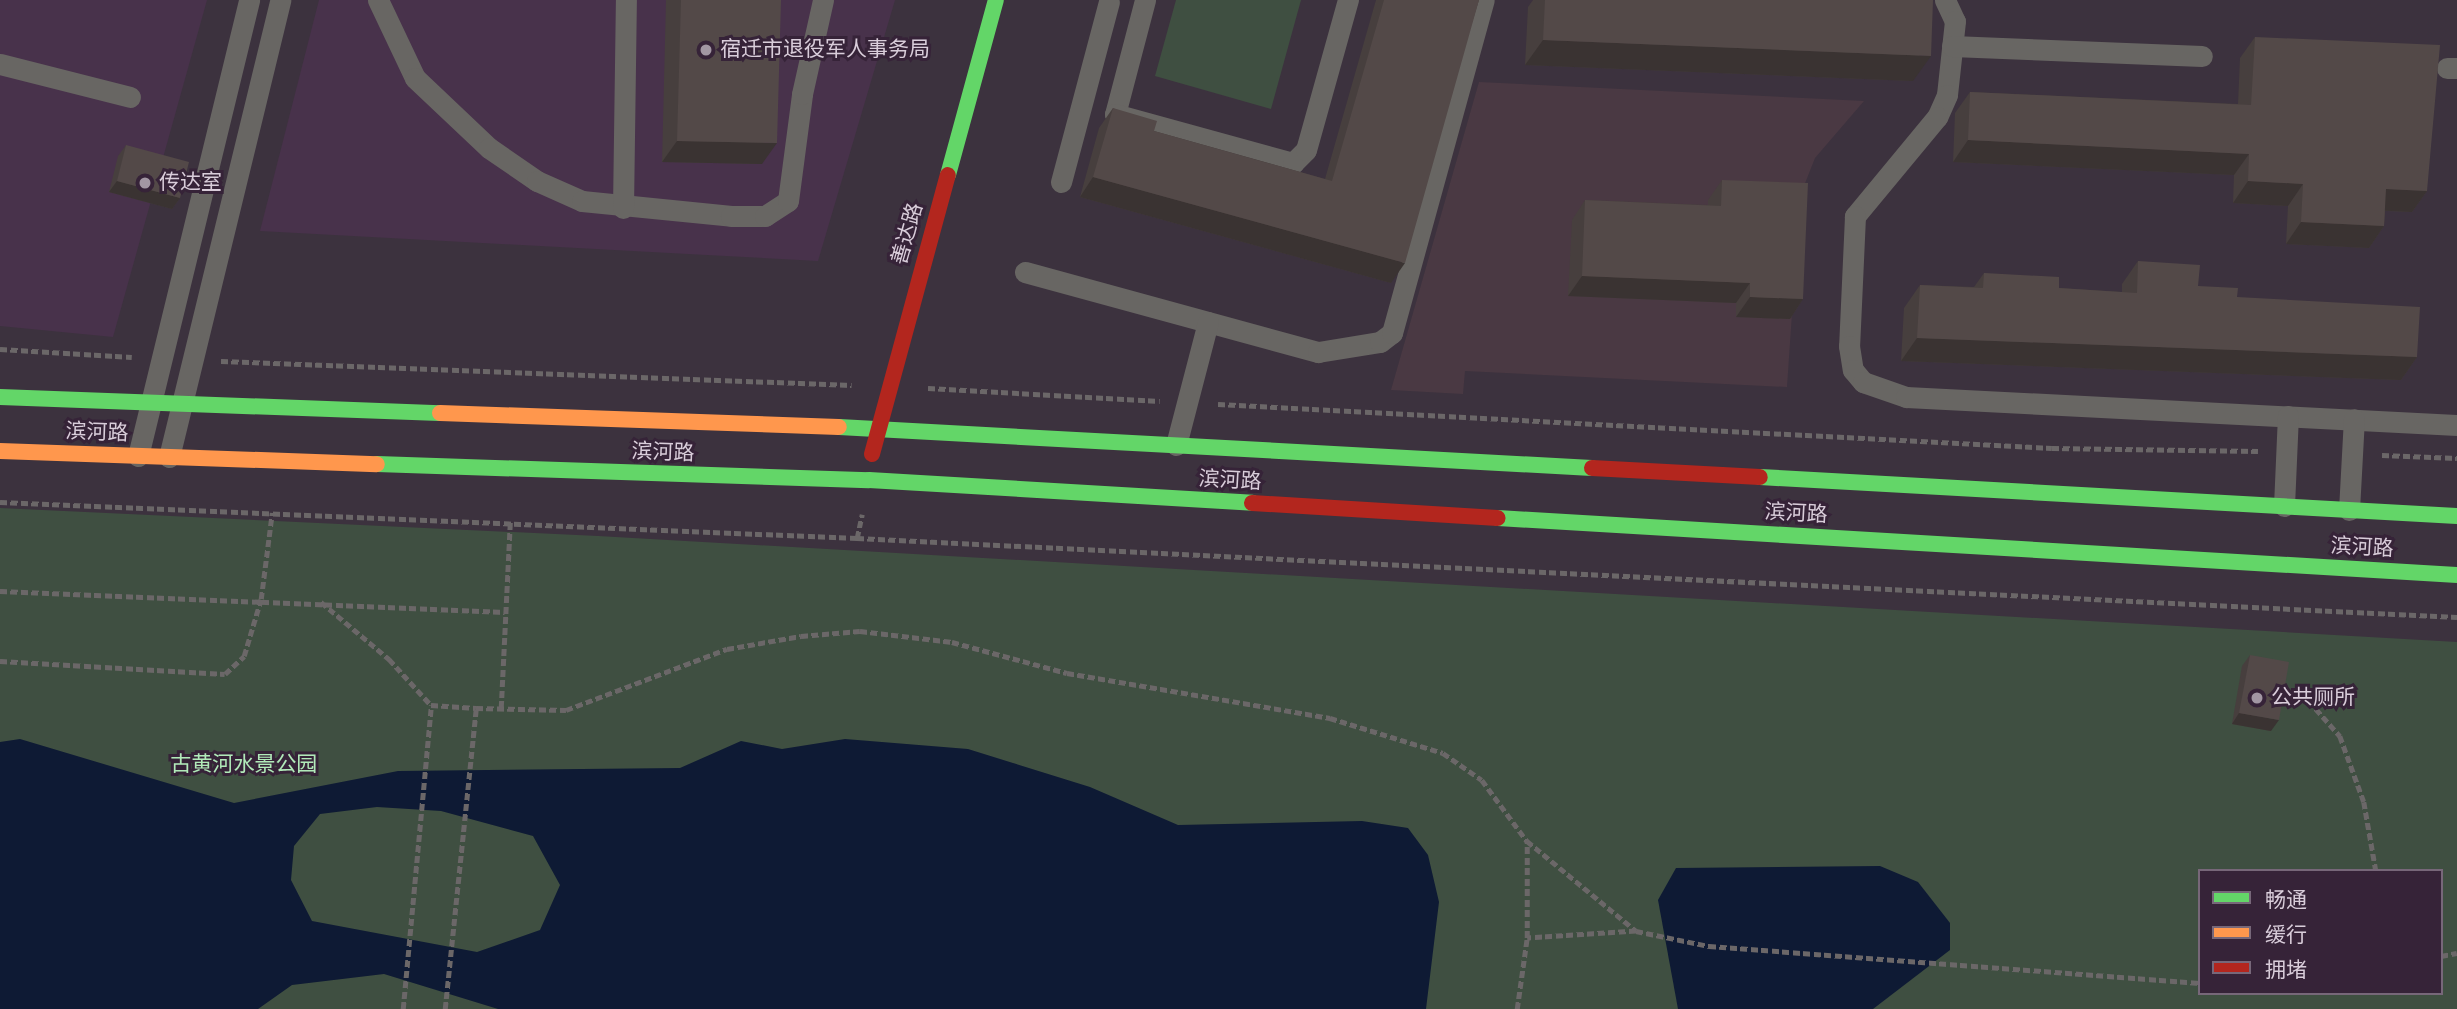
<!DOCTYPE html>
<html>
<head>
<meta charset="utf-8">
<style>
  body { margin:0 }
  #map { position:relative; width:2457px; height:1009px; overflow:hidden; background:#3c323e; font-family:"Sofia Sans Condensed","Noto Sans SC",sans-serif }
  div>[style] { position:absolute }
  .built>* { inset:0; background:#48324b }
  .education>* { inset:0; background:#4a3943 }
  .green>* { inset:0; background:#3f4f41 }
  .water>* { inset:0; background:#0e1a34 }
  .path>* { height:4.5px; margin-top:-2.25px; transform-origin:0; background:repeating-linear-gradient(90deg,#6b6768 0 7px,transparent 0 10.5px) }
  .lane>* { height:21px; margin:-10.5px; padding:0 10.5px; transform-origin:10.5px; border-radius:10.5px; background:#686663 }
  .fast>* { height:16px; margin:-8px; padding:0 8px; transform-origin:8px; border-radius:8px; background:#63d668 }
  .slow>* { height:16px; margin:-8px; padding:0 8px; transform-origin:8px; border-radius:8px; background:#ff974d }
  .jam>* { height:16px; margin:-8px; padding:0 8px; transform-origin:8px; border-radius:8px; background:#b3261e }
  .wall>* { inset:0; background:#473f3e }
  .shaded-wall>* { inset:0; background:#3a3332 }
  .building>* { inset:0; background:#534948 }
  .dots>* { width:19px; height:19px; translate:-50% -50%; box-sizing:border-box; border:4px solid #362338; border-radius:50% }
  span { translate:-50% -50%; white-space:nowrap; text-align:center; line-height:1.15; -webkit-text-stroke:6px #362338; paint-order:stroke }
  .poi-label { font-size:21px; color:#d9cdda }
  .left { translate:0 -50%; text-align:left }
  .street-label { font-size:21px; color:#d9cdda }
  .park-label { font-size:21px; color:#b1eab9 }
  .legend { position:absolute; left:2198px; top:869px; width:245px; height:126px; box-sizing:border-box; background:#362338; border:2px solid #776779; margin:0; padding:9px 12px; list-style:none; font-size:21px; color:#d9cdda }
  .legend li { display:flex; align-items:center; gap:14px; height:35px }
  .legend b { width:35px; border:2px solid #776779 }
</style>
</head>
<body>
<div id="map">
  <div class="built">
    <i style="clip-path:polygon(0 0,207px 0,113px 337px,0 326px)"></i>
    <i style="clip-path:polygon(319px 0,895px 0,818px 261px,260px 231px)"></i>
  </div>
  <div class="education">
    <i style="clip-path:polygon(1479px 82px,1864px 101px,1815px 158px,1800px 196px,1787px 387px,1465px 371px,1463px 394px,1391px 390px)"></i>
  </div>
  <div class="green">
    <i style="clip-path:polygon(1176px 0,1301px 0,1271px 109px,1155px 76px)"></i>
    <i style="clip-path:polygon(evenodd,0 508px,598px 536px,2457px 642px,2457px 1009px,0 1009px,0 508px,2200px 871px,2441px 871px,2441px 993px,2200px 993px,2200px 871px)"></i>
  </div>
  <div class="water">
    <i style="clip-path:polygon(evenodd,20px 739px,234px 803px,398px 771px,680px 768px,741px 741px,782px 749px,845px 739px,968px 749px,1090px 787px,1178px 825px,1362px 821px,1408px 828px,1428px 855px,1439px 902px,1426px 1009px,498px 1009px,384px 974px,292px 985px,258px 1009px,0 1009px,0 742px,20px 739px,377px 807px,441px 811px,533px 836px,560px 885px,540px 930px,477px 952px,312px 921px,291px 880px,294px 846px,320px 814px,377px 807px)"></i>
    <i style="clip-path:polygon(1880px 866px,1918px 882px,1950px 923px,1950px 950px,1873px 1009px,1678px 1009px,1658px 900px,1676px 868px)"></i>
  </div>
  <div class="path">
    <i style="left:0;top:349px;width:132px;rotate:3.5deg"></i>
    <i style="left:221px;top:361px;width:631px;rotate:2.18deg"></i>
    <i style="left:928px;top:388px;width:232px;rotate:3.2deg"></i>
    <i style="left:1218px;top:404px;width:835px;rotate:3.02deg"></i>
    <i style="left:2052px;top:448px;width:206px;rotate:0.8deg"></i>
    <i style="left:2382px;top:455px;width:75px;rotate:2.3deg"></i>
    <i style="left:0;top:502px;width:858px;rotate:2.41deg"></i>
    <i style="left:857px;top:538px;width:24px;rotate:-78deg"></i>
    <i style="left:857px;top:538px;width:1602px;rotate:2.83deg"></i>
    <i style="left:0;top:591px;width:505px;rotate:2.38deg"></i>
    <i style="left:321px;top:602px;width:89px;rotate:40deg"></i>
    <i style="left:389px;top:659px;width:62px;rotate:47.6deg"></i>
    <i style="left:431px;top:705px;width:45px;rotate:3.8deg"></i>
    <i style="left:476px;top:708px;width:90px;rotate:1.3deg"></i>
    <i style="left:566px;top:710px;width:172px;rotate:-20.8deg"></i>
    <i style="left:727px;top:649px;width:75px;rotate:-10deg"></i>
    <i style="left:801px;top:636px;width:59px;rotate:-4.8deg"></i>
    <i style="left:860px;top:631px;width:93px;rotate:6.8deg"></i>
    <i style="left:952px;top:642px;width:119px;rotate:15.1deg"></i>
    <i style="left:1067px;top:673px;width:267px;rotate:9.7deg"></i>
    <i style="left:1330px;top:718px;width:118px;rotate:17.2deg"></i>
    <i style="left:1443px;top:753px;width:47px;rotate:34.7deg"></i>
    <i style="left:1482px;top:780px;width:76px;rotate:53.6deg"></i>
    <i style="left:0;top:661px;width:225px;rotate:3.3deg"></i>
    <i style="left:225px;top:674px;width:26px;rotate:-43deg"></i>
    <i style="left:244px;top:656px;width:59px;rotate:-73.4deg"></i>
    <i style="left:261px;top:599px;width:87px;rotate:-82.7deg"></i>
    <i style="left:2309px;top:701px;width:47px;rotate:48.5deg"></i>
    <i style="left:2340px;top:736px;width:70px;rotate:70deg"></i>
    <i style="left:2364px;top:802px;width:70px;rotate:80.1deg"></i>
    <i style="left:501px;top:708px;width:187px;rotate:-87.2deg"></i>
    <i style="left:1636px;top:931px;width:75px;rotate:11.6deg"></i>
    <i style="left:1709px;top:946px;width:492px;rotate:4.3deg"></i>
    <i style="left:2441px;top:956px;width:16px;rotate:-11deg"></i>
    <i style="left:403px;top:1009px;width:305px;rotate:-84.7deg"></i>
    <i style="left:445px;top:1009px;width:303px;rotate:-84.1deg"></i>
    <i style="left:1517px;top:1009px;width:72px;rotate:-82deg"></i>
    <i style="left:1527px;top:938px;width:97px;rotate:-90deg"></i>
    <i style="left:1527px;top:841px;width:141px;rotate:39.5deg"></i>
    <i style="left:1636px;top:931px;width:109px;rotate:176.3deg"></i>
  </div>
  <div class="lane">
    <i style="left:378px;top:0;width:86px;rotate:64.6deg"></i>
    <i style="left:415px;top:78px;width:102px;rotate:43.4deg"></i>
    <i style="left:489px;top:148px;width:58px;rotate:34.5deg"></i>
    <i style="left:537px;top:181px;width:49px;rotate:24deg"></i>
    <i style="left:582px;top:201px;width:150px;rotate:5.7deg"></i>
    <i style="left:731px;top:216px;width:34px"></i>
    <i style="left:765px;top:216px;width:27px;rotate:-33deg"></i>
    <i style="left:788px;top:201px;width:108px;rotate:-82.5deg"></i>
    <i style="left:802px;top:94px;width:96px;rotate:-77.4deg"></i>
    <i style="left:1145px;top:0;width:118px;rotate:104.7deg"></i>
    <i style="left:1115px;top:114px;width:185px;rotate:15.4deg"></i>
    <i style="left:1293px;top:163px;width:18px;rotate:-45deg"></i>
    <i style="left:1306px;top:150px;width:156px;rotate:-74.4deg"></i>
    <i style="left:1945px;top:0;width:23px;rotate:65deg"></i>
    <i style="left:1955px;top:21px;width:74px;rotate:96.2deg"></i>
    <i style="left:1947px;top:95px;width:24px;rotate:114deg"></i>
    <i style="left:1937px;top:117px;width:129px;rotate:129.6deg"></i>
    <i style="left:1855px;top:216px;width:130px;rotate:92.6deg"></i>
    <i style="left:1849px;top:346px;width:24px;rotate:81deg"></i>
    <i style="left:1853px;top:370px;width:16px;rotate:50deg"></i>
    <i style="left:1863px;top:382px;width:46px;rotate:19.2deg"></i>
    <i style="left:1906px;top:397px;width:552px;rotate:2.91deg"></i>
    <i style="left:1952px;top:46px;width:250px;rotate:2.3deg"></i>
    <i style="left:0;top:64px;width:134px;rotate:14.2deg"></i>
    <i style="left:2447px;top:68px;width:10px"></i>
    <i style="left:1061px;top:182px;width:186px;rotate:-75.1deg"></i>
    <i style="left:623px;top:208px;width:208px;rotate:-89.2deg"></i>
    <i style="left:1025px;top:272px;width:304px;rotate:15.3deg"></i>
    <i style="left:1318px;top:352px;width:63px;rotate:-9.2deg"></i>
    <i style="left:1380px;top:342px;width:15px;rotate:-37deg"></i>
    <i style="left:1392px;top:333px;width:345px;rotate:-74.6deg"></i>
    <i style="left:1176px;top:445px;width:127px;rotate:-75.4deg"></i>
    <i style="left:138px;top:456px;width:469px;rotate:-76.3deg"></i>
    <i style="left:169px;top:457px;width:470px;rotate:-76.3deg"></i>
    <i style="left:2284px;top:506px;width:90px;rotate:-87.5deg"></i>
    <i style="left:2349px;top:510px;width:91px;rotate:-86.9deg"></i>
  </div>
  <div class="fast">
    <i style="left:948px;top:175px;width:181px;rotate:-74.7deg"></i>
    <i style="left:0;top:397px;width:440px;rotate:2.1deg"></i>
    <i style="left:839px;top:427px;width:754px;rotate:3.12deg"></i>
    <i style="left:377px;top:464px;width:492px;rotate:1.9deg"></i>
    <i style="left:869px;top:480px;width:384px;rotate:3.4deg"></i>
    <i style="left:1760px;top:477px;width:698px;rotate:3.2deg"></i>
    <i style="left:1498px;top:518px;width:961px;rotate:3.4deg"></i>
  </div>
  <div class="slow">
    <i style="left:440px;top:413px;width:399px;rotate:2deg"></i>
    <i style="left:0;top:451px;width:377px;rotate:2deg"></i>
  </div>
  <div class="jam">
    <i style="left:872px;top:454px;width:289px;rotate:-74.8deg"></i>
    <i style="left:1592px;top:468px;width:168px;rotate:3.1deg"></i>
    <i style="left:1252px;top:503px;width:246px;rotate:3.5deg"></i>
  </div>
  <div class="wall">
    <i style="clip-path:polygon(666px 0,781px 0,762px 164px,662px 162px)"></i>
    <i style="clip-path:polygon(1376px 0,1479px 0,1391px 283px,1080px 197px,1099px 128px,1113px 108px,1154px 131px,1325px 179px)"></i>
    <i style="clip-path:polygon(1533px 0,1933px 0,1913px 81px,1525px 65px,1528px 7px)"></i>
    <i style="clip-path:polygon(2255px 37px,2427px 191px,2412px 212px,2385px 211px,2384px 226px,2369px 248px,2286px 244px,2288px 206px,2233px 203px,2234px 175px,1953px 162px,1955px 113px,1970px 92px,2238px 104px,2240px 58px)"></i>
    <i style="clip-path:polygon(126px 145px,180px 198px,172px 209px,109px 192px,118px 156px)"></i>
    <i style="clip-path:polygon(1722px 180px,1803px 299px,1790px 319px,1736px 317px,1736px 303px,1568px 296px,1572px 220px,1585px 200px,1708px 205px,1708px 200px)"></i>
    <i style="clip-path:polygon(2138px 261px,2198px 286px,2237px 297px,2417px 357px,2401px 380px,1901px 361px,1904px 308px,1920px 285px,1974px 287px,1984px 273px,2059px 288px,2122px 292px,2122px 284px)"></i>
    <i style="clip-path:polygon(2250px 655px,2271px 731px,2232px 724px,2242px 666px)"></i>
  </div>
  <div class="shaded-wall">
    <i style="clip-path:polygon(1543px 40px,1931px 56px,1913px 81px,1525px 65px)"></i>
    <i style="clip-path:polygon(1968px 140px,2249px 154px,2234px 175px,1953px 162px)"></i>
    <i style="clip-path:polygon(677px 141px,777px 143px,762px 164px,662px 162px)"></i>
    <i style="clip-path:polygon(1093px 177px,1405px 263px,1391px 283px,1080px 197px)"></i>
    <i style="clip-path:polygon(117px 181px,180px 198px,172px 209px,109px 192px)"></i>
    <i style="clip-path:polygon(2248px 181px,2303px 184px,2288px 206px,2233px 203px)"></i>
    <i style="clip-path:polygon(2386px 189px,2427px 191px,2412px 212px,2371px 210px)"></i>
    <i style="clip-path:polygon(2301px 222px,2384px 226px,2369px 248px,2286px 244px)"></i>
    <i style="clip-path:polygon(1582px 276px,1750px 283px,1736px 303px,1568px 296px)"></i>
    <i style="clip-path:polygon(1750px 297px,1803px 299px,1790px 319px,1736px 317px)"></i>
    <i style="clip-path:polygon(1917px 338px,2417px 357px,2401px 380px,1901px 361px)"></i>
    <i style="clip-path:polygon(2239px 713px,2279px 720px,2271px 731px,2232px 724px)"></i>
  </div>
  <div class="building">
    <i style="clip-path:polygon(681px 0,781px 0,777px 143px,677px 141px)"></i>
    <i style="clip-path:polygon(1384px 0,1479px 0,1405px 263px,1093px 177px,1113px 108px,1157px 121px,1154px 131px,1332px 181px)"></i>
    <i style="clip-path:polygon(1545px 0,1933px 0,1931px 56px,1543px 40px)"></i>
    <i style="clip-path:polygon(2255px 37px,2440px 45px,2427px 191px,2386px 189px,2384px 226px,2301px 222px,2303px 184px,2248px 181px,2249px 154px,1968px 140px,1970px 92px,2251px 105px)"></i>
    <i style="clip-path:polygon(126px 145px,189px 162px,180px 198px,117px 181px)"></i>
    <i style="clip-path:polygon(1722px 180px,1808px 183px,1803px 299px,1750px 297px,1750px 283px,1582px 276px,1585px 200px,1721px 206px)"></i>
    <i style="clip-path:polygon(2138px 261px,2200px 265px,2198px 286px,2238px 288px,2237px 297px,2420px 307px,2417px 357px,1917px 338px,1920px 285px,1983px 288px,1984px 273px,2059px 277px,2059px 288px,2137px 293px)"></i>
    <i style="clip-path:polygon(2250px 655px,2289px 662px,2279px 720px,2239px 713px)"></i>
  </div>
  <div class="dots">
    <i style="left:706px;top:50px;background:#a297a3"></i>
    <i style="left:145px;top:183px;background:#a297a3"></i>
    <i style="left:2257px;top:698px;background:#a297a3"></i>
  </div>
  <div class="poi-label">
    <span class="left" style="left:720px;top:50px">宿迁市退役军人事务局</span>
    <span class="left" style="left:159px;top:183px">传达室</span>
    <span class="left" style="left:2271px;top:698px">公共厕所</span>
  </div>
  <div class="street-label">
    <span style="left:908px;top:234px;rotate:-74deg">善达路</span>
    <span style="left:97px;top:433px;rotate:2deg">滨河路</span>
    <span style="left:663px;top:453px;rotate:2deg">滨河路</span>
    <span style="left:1230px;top:481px;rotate:3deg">滨河路</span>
    <span style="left:1796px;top:514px;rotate:3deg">滨河路</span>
    <span style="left:2362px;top:548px;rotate:3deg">滨河路</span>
  </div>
  <div class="park-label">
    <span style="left:244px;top:765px">古黄河水景公园</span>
  </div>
  <ul class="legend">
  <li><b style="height:9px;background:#63d668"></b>畅通</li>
  <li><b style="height:9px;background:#ff974d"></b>缓行</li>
  <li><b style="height:9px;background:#b3261e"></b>拥堵</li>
  </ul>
</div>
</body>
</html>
